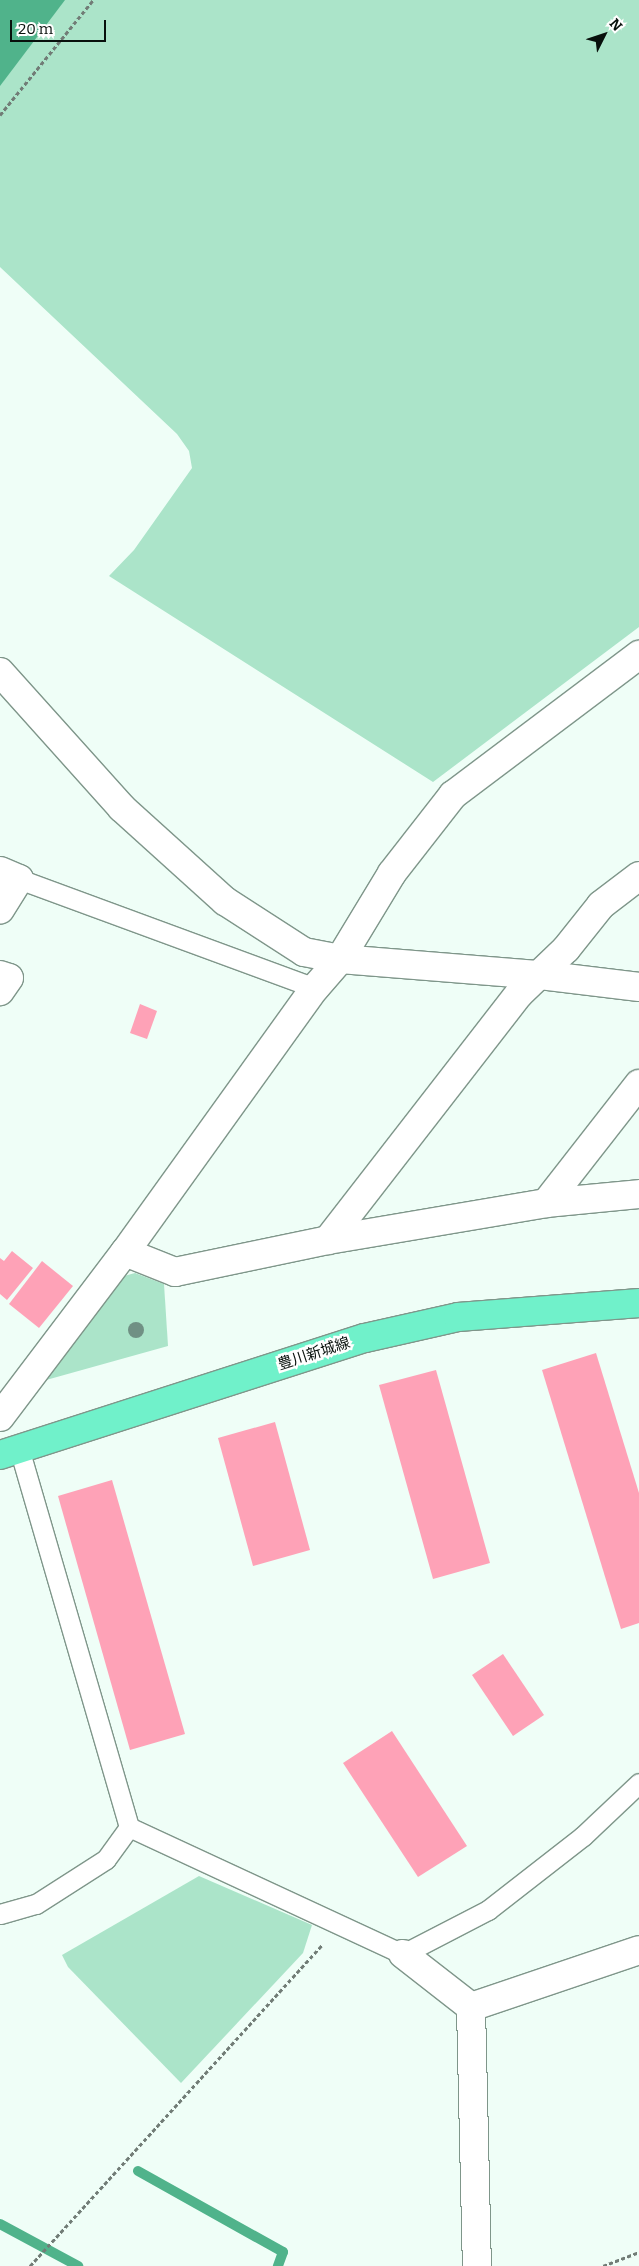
<!DOCTYPE html>
<html>
<head>
<meta charset="utf-8">
<style>
  body { margin:0 }
  #map { position:relative; width:639px; height:2266px; overflow:hidden; background:#effef7; font-family:Bitter,"Noto Sans JP",serif }
  div>[style] { position:absolute }
  .green>* { inset:0; background:#abe4c9 }
  .water>* { inset:0; background:#50b38b }
  .stream>* { height:10px; margin:-5px; padding:0 5px; transform-origin:5px; border-radius:5px; background:#50b38b }
  .building>* { inset:0; background:#fea2b7 }
  .path>* { height:3px; margin-top:-1.5px; transform-origin:0; background:repeating-linear-gradient(90deg,#717c76 0 4px,transparent 0 6.5px) }
  .roads { filter:drop-shadow(1px 0 #7f968a) drop-shadow(-1px 0 #7f968a) drop-shadow(0 1px #7f968a) drop-shadow(0 -1px #7f968a) }
  .lane>* { height:19px; margin:-9.5px; padding:0 9.5px; transform-origin:9.5px; border-radius:9.5px; background:#fff }
  .street>* { height:28px; margin:-14px; padding:0 14px; transform-origin:14px; border-radius:14px; background:#fff }
  .primary>* { height:28px; margin:-14px; padding:0 14px; transform-origin:14px; border-radius:14px; background:#70f1ca }
  .trees>* { width:16px; height:16px; margin:-8px; border-radius:50%; background:#709084 }
  span { translate:-50% -50%; white-space:nowrap; text-align:center; line-height:1.15; -webkit-text-stroke:5px #fff; paint-order:stroke }
  .street-label { font-size:15px; color:#08100c }
  .north { position:absolute; left:579px; top:10px; width:50px; height:50px; -webkit-text-stroke:4px #fff; paint-order:stroke; rotate:49deg; font-size:14px; font-weight:700; line-height:20px; text-align:center; color:#08100c }
  .north::after { content:''; display:block; margin:auto; width:18px; height:22px; background:#08100c; clip-path:polygon(50% 0,100% 100%,50% 72%,0 100%) }
  .scale { position:absolute; left:10px; top:20px; width:96px; height:22px; box-sizing:border-box; border:2px solid #08100c; border-top:0; padding-left:6px; font-size:15px; line-height:18px; white-space:nowrap; color:#08100c; -webkit-text-stroke:4px #fff; paint-order:stroke }
</style>
</head>
<body>
<div id="map">
  <div class="green">
    <i style="clip-path:polygon(0 0,639px 0,639px 627px,433px 782px,109px 576px,134px 550px,192px 468px,189px 451px,177px 434px,0 267px)"></i>
    <i style="clip-path:polygon(135px 1273px,164px 1284px,168px 1346px,39px 1382px,117px 1278px)"></i>
    <i style="clip-path:polygon(199px 1876px,312px 1925px,303px 1953px,181px 2083px,68px 1967px,62px 1955px)"></i>
  </div>
  <div class="water">
    <i style="clip-path:polygon(0 0,65px 0,0 86px)"></i>
  </div>
  <div class="stream">
    <i style="left:138px;top:2171px;width:166px;rotate:29.2deg"></i>
    <i style="left:283px;top:2252px;width:15px;rotate:110deg"></i>
    <i style="left:0;top:2224px;width:89px;rotate:28.3deg"></i>
  </div>
  <div class="building">
    <i style="clip-path:polygon(140px 1004px,157px 1011px,147px 1039px,130px 1033px)"></i>
    <i style="clip-path:polygon(12px 1251px,33px 1268px,7px 1300px,0 1294px,0 1258px,4px 1261px)"></i>
    <i style="clip-path:polygon(42px 1261px,73px 1286px,39px 1328px,9px 1304px)"></i>
    <i style="clip-path:polygon(596px 1353px,639px 1493px,639px 1623px,621px 1629px,542px 1370px)"></i>
    <i style="clip-path:polygon(436px 1370px,490px 1563px,433px 1579px,379px 1385px)"></i>
    <i style="clip-path:polygon(275px 1422px,310px 1550px,253px 1566px,218px 1438px)"></i>
    <i style="clip-path:polygon(112px 1480px,185px 1734px,130px 1750px,58px 1496px)"></i>
    <i style="clip-path:polygon(503px 1654px,544px 1715px,513px 1736px,472px 1675px)"></i>
    <i style="clip-path:polygon(392px 1731px,467px 1846px,418px 1877px,343px 1763px)"></i>
  </div>
  <div class="path">
    <i style="left:0;top:115px;width:148px;rotate:-51deg"></i>
    <i style="left:30px;top:2266px;width:435px;rotate:-47.7deg"></i>
    <i style="left:603px;top:2266px;width:39px;rotate:-21deg"></i>
  </div>
  <div class="roads">
    <div class="lane">
      <i style="left:19px;top:879px;width:315px;rotate:20.2deg"></i>
      <i style="left:129px;top:1827px;width:302px;rotate:24.9deg"></i>
      <i style="left:403px;top:1954px;width:96px;rotate:-27.4deg"></i>
      <i style="left:488px;top:1910px;width:120px;rotate:-37.9deg"></i>
      <i style="left:583px;top:1836px;width:77px;rotate:-43.4deg"></i>
      <i style="left:0;top:1914px;width:37px;rotate:-16deg"></i>
      <i style="left:36px;top:1904px;width:83px;rotate:-32.7deg"></i>
      <i style="left:106px;top:1859px;width:39px;rotate:-54deg"></i>
      <i style="left:129px;top:1827px;width:394px;rotate:-106.2deg"></i>
    </div>
    <div class="street">
      <i style="left:0;top:672px;width:183px;rotate:48.1deg"></i>
      <i style="left:122px;top:808px;width:139px;rotate:42.1deg"></i>
      <i style="left:225px;top:901px;width:94px;rotate:32.8deg"></i>
      <i style="left:304px;top:952px;width:37px;rotate:11deg"></i>
      <i style="left:340px;top:959px;width:201px;rotate:4.6deg"></i>
      <i style="left:540px;top:975px;width:100px;rotate:6.9deg"></i>
      <i style="left:0;top:871px;width:21px;rotate:23deg"></i>
      <i style="left:19px;top:879px;width:36px;rotate:122deg"></i>
      <i style="left:0;top:975px;width:9px;rotate:18deg"></i>
      <i style="left:9px;top:978px;width:16px;rotate:125deg"></i>
      <i style="left:546px;top:1203px;width:151px;rotate:-52deg"></i>
      <i style="left:328px;top:1240px;width:311px;rotate:-52.2deg"></i>
      <i style="left:519px;top:994px;width:65px;rotate:-43.8deg"></i>
      <i style="left:566px;top:949px;width:56px;rotate:-51.5deg"></i>
      <i style="left:601px;top:905px;width:48px;rotate:-37.3deg"></i>
      <i style="left:125px;top:1252px;width:54px;rotate:21.8deg"></i>
      <i style="left:175px;top:1272px;width:156px;rotate:-11.8deg"></i>
      <i style="left:328px;top:1240px;width:221px;rotate:-9.6deg"></i>
      <i style="left:546px;top:1203px;width:93px;rotate:-5.5deg"></i>
      <i style="left:0;top:1417px;width:207px;rotate:-52.9deg"></i>
      <i style="left:125px;top:1252px;width:325px;rotate:-54.3deg"></i>
      <i style="left:315px;top:988px;width:38px;rotate:-49deg"></i>
      <i style="left:340px;top:959px;width:100px;rotate:-58.8deg"></i>
      <i style="left:392px;top:873px;width:99px;rotate:-52deg"></i>
      <i style="left:453px;top:795px;width:233px;rotate:-37deg"></i>
      <i style="left:403px;top:1954px;width:86px;rotate:37.9deg"></i>
      <i style="left:471px;top:2007px;width:177px;rotate:-18.7deg"></i>
      <i style="left:471px;top:2007px;width:259px;rotate:88.7deg"></i>
    </div>
    <div class="primary">
      <i style="left:0;top:1455px;width:383px;rotate:-17.8deg"></i>
      <i style="left:365px;top:1338px;width:95px;rotate:-12.7deg"></i>
      <i style="left:458px;top:1317px;width:182px;rotate:-4.4deg"></i>
    </div>
  </div>
  <div class="trees">
    <i style="left:136px;top:1330px"></i>
  </div>
  <div class="street-label">
    <span style="left:314px;top:1354px;rotate:-18deg">豊川新城線</span>
  </div>
  <div class="north">N</div>
  <div class="scale">20 m</div>
</div>
</body>
</html>
